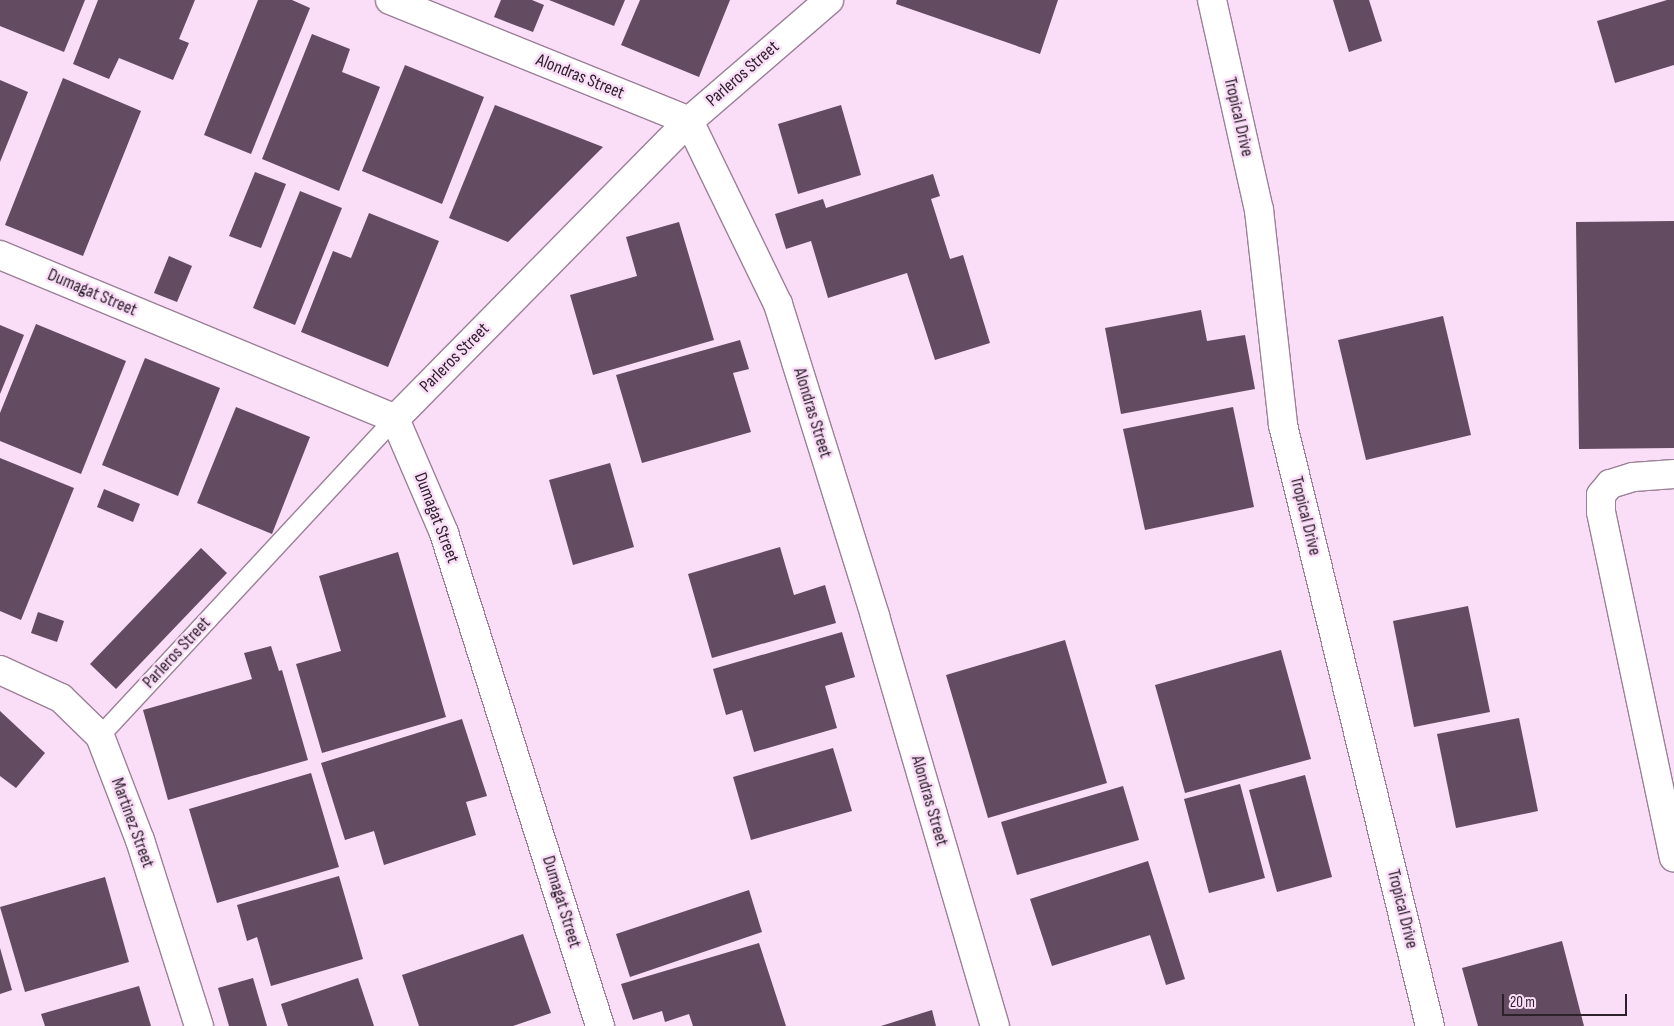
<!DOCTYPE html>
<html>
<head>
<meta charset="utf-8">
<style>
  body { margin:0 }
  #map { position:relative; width:1674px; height:1026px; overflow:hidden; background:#faddf7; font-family:"Sofia Sans Condensed",sans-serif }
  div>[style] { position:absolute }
  .building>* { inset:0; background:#634b61 }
  .roads { filter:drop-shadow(1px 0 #9b8198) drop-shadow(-1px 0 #9b8198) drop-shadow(0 1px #9b8198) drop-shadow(0 -1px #9b8198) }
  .service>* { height:18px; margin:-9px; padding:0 9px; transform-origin:9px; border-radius:9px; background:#fff }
  .minor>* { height:28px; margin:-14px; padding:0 14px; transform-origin:14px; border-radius:14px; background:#fff }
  span { translate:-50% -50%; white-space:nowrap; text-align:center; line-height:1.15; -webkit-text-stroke:5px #faddf7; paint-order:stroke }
  .street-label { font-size:18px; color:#2d222c }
  .scale { position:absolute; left:1502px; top:994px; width:125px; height:22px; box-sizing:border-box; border:2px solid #2d222c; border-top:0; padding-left:6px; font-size:15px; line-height:18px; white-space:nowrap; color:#2d222c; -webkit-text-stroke:4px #faddf7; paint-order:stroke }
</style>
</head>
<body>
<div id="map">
  <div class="building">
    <i style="clip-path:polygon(0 0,85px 0,64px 52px,0 26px)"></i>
    <i style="clip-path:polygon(98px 0,195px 0,179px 39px,189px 43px,173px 80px,119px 58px,109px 79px,73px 64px)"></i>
    <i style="clip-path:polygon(258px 0,292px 0,310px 8px,251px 154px,204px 135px)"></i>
    <i style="clip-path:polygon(501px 0,532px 0,544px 5px,533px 32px,494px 17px)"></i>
    <i style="clip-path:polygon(549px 0,625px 0,614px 26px)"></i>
    <i style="clip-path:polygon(640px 0,730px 0,699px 77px,621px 45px)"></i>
    <i style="clip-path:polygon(897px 0,1058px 0,1040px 54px,896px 4px)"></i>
    <i style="clip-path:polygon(1333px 0,1369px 0,1382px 41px,1349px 52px)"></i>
    <i style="clip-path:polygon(1667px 0,1674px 0,1674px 65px,1615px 83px,1597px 21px)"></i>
    <i style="clip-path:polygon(312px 34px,350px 49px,342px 72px,380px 87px,339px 191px,262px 159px)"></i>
    <i style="clip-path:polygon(405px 65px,484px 97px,442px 204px,362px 171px)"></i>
    <i style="clip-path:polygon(63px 78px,141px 111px,83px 256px,5px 225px)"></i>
    <i style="clip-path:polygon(0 80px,28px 92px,0 162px)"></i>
    <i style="clip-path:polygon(495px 105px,603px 147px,508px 242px,449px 218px)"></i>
    <i style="clip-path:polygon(841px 105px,861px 175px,798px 194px,778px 124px)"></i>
    <i style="clip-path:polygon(255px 172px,286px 184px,261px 248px,229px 236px)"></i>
    <i style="clip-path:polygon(933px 174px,940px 196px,931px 199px,950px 259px,963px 255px,990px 343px,935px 360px,907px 273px,828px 298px,811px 241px,786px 249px,775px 214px,823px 199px,826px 208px)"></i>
    <i style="clip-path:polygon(300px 191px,342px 208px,295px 325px,253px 308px)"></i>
    <i style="clip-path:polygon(369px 213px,439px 241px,388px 367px,301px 332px,333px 251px,351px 258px)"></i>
    <i style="clip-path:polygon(1674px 221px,1674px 448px,1579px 449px,1576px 222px)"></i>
    <i style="clip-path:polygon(679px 222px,714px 340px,593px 375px,570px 295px,637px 276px,626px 237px)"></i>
    <i style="clip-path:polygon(169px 256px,192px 266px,177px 302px,154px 293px)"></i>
    <i style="clip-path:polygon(1201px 310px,1207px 341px,1245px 335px,1255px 389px,1121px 414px,1105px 328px)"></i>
    <i style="clip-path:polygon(1443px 316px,1471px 435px,1366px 460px,1338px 340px)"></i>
    <i style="clip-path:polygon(36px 324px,126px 361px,81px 474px,0 441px,0 413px)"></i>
    <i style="clip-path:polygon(0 325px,24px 335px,0 394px)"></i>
    <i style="clip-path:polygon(740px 340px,749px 369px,733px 373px,751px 432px,642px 463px,616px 375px)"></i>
    <i style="clip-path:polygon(145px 358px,220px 388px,178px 496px,102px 465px)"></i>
    <i style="clip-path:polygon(236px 407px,310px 437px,272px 534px,197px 503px)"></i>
    <i style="clip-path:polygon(1233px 407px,1254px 507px,1145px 530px,1123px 429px)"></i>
    <i style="clip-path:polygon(0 458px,74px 488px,21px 620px,0 611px)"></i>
    <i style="clip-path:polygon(610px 463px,634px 547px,573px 565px,549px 480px)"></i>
    <i style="clip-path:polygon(104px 489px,140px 504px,133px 522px,97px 507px)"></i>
    <i style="clip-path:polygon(780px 547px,794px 595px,825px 585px,836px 623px,712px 658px,688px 574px)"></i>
    <i style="clip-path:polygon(201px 548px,227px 573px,116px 689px,90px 664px)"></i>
    <i style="clip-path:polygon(398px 552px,446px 717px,322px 753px,296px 664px,341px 651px,319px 576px)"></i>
    <i style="clip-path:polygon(1468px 606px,1490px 712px,1414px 727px,1393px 621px)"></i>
    <i style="clip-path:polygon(38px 612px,64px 621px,57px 642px,31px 633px)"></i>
    <i style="clip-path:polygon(842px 632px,855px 677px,825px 686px,837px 728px,754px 752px,742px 710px,726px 715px,713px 669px)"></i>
    <i style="clip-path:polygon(1065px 640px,1107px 783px,988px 818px,946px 675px)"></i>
    <i style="clip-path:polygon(271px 646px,279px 671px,282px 670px,308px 760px,168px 800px,143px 710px,252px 679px,244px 653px)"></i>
    <i style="clip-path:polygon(1281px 650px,1311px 759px,1185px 793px,1155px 685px)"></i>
    <i style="clip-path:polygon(0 711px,45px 753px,16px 788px,0 776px)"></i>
    <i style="clip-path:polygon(1519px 718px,1538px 811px,1456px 828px,1437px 734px)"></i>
    <i style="clip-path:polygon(462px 719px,487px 796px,466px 802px,476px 835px,384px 865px,374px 831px,345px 840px,321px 763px)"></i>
    <i style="clip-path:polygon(833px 748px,852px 811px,751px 840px,733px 777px)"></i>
    <i style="clip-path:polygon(311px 773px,339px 867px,217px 903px,189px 809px)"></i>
    <i style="clip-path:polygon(1305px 775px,1332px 877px,1277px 892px,1249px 790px)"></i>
    <i style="clip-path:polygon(1240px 784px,1265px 878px,1209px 893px,1184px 799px)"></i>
    <i style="clip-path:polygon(1123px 786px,1139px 840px,1017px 875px,1001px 822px)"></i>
    <i style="clip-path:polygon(1148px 861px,1185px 979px,1166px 985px,1150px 935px,1052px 966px,1030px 899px)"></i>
    <i style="clip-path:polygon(339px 876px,363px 959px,271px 986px,257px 937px,247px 941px,237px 905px)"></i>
    <i style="clip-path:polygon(105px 877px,129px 962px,25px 992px,0 907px)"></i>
    <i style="clip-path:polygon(749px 890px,762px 932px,630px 977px,616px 934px)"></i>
    <i style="clip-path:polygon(523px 934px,551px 1013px,513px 1026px,419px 1026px,402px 975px)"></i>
    <i style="clip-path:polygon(1562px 941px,1584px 1026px,1478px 1026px,1462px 968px)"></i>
    <i style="clip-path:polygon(759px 943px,786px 1026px,693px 1026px,689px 1014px,665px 1022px,662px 1011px,633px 1020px,621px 984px)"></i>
    <i style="clip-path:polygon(0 948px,12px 990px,0 994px)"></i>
    <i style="clip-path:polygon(253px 978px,267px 1026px,229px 1026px,218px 988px)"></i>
    <i style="clip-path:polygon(358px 978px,374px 1026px,288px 1026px,281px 1004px)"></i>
    <i style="clip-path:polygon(139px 986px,151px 1026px,45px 1026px,41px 1014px)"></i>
    <i style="clip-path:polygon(932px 1010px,936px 1026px,881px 1026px)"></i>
  </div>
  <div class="roads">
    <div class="service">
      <i style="left:100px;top:736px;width:433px;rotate:-47.1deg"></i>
    </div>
    <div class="minor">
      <i style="left:390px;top:0;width:323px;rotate:22deg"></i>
      <i style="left:689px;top:121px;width:203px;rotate:64.1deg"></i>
      <i style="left:778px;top:304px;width:327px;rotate:72.7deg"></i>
      <i style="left:875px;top:616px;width:427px;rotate:73.7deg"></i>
      <i style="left:1212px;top:0;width:215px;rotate:77.4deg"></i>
      <i style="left:1259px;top:210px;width:216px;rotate:83.6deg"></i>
      <i style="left:1283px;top:425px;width:619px;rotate:76.26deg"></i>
      <i style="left:0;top:255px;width:428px;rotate:22.5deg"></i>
      <i style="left:395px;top:419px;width:124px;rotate:66.7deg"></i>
      <i style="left:444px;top:533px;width:517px;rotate:72.44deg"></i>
      <i style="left:395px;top:419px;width:419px;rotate:-45.4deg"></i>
      <i style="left:689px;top:121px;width:185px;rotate:-40.8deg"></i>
      <i style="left:1674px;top:474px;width:41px;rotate:175.8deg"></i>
      <i style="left:1633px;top:477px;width:24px;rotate:163deg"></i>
      <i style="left:1610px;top:484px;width:14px;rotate:129deg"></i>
      <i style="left:1601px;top:495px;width:17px;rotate:90deg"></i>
      <i style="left:1601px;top:512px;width:353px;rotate:78.1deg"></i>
      <i style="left:0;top:670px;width:67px;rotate:24.7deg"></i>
      <i style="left:61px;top:698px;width:54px;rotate:44.3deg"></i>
      <i style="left:100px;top:736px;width:111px;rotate:69deg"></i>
      <i style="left:140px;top:840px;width:195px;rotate:72.4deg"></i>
    </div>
  </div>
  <div class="street-label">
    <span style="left:743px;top:74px;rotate:-41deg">Parleros Street</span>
    <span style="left:580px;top:77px;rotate:22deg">Alondras Street</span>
    <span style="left:1238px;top:117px;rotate:77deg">Tropical Drive</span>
    <span style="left:92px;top:293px;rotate:23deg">Dumagat Street</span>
    <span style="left:455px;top:358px;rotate:-45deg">Parleros Street</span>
    <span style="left:812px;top:413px;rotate:73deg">Alondras Street</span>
    <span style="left:1305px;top:516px;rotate:76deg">Tropical Drive</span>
    <span style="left:436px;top:518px;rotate:69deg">Dumagat Street</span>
    <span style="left:177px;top:653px;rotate:-47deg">Parleros Street</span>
    <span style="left:929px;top:801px;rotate:74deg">Alondras Street</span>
    <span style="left:132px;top:823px;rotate:70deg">Martinez Street</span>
    <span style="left:561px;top:902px;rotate:73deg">Dumagat Street</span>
    <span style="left:1402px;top:909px;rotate:76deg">Tropical Drive</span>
  </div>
  <div class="scale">20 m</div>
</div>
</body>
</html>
